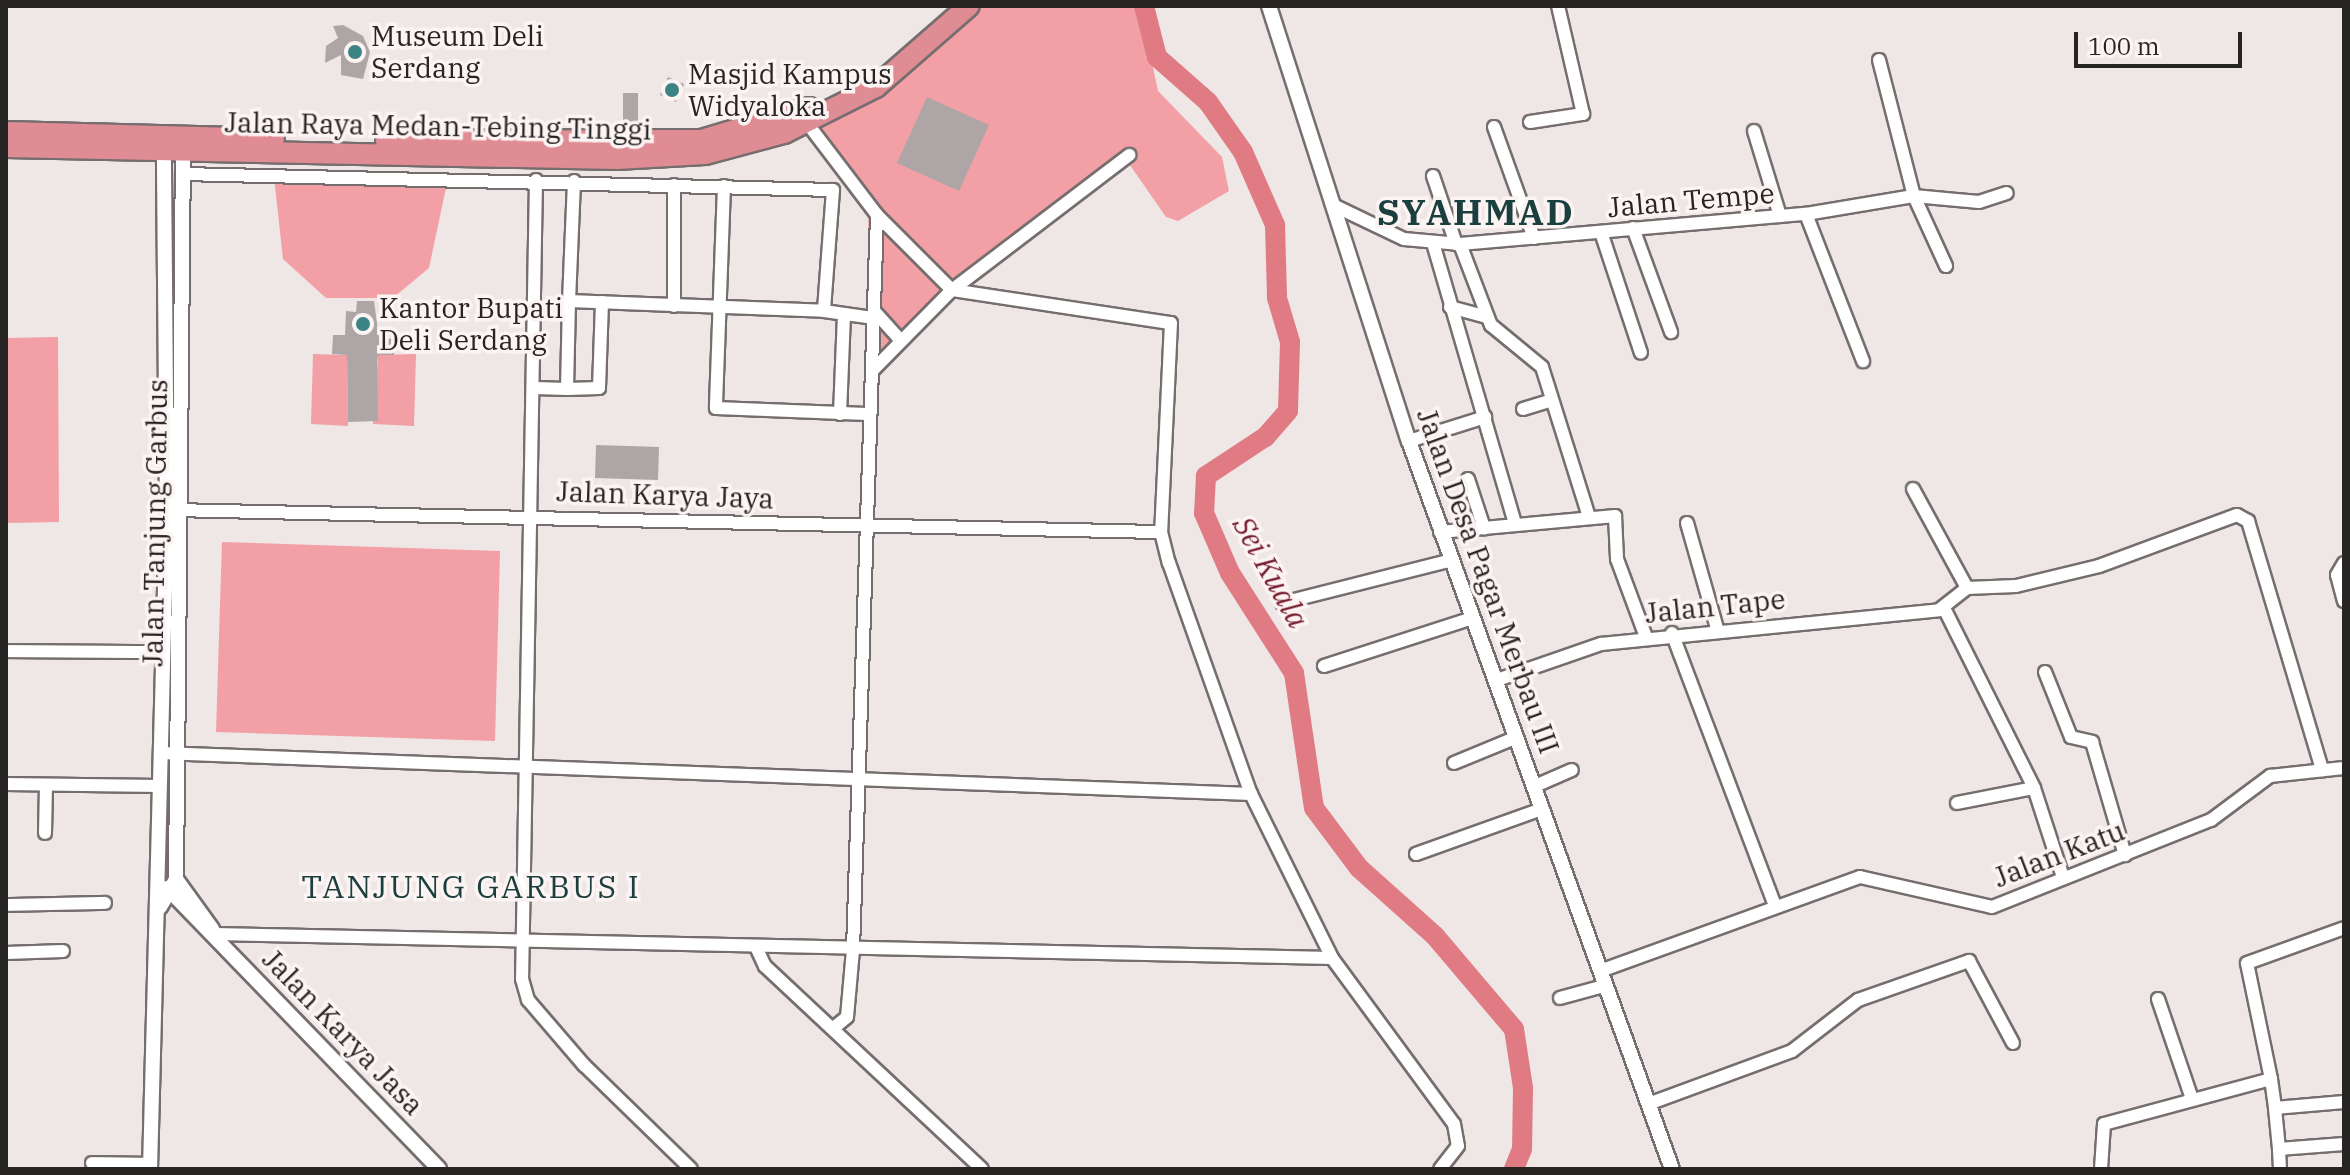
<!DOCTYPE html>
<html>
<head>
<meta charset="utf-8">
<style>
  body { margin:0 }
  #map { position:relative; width:2350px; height:1175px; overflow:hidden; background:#efe6e6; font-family:"IBM Plex Serif",serif }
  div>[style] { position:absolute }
  .green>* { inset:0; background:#f2a0a5 }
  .river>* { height:20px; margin:-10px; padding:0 10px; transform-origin:10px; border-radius:10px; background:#e07b84 }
  .building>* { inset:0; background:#aea6a6 }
  .roads { filter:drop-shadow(2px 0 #766e6e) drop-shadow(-2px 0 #766e6e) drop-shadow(0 2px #766e6e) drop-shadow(0 -2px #766e6e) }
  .minor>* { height:12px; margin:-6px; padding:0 6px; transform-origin:6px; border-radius:6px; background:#fff }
  .tertiary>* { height:14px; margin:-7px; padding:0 7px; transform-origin:7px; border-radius:7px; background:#fff }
  .trunk>* { height:20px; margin:-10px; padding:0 10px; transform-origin:10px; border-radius:10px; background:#e08c94 }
  .dots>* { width:22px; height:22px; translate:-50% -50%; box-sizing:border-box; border:4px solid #fcf3f3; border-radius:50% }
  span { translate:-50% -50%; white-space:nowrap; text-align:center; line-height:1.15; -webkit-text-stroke:7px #fcf3f3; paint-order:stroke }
  .poi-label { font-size:28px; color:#272424 }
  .left { translate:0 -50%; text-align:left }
  .street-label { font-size:28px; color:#272424 }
  .water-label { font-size:30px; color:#741a2a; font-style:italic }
  .quarter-label { font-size:32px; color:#1b3e3e; letter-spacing:2px }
  .district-label { font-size:36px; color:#1b3e3e; font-weight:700; letter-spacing:2px }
  .frame { position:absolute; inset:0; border:8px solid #272424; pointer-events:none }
  .scale { position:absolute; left:2074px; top:32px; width:168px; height:36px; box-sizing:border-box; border:4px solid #272424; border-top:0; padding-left:10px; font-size:24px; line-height:28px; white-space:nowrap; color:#272424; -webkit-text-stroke:6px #fcf3f3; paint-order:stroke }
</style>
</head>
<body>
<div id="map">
  <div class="green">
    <i style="clip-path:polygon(974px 6px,1140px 6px,1158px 91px,1222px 157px,1229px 191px,1178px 221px,1166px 217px,1123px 155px,953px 285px,870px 368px,868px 198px,812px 125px)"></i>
    <i style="clip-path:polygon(274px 177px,447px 183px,429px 268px,393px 298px,326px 298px,283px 259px)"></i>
    <i style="clip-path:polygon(58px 337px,59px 522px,6px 523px,6px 338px)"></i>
    <i style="clip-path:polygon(313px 354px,347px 355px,348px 426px,311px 424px)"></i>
    <i style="clip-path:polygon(416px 354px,414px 426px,373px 424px,378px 355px)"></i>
    <i style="clip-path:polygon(222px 542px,500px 551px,495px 741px,216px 732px)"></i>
  </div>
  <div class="river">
    <i style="left:1144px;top:6px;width:53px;rotate:75.7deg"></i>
    <i style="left:1157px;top:57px;width:68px;rotate:41.4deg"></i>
    <i style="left:1208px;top:102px;width:61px;rotate:55deg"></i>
    <i style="left:1243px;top:152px;width:80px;rotate:66.3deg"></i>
    <i style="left:1275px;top:225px;width:73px;rotate:88.4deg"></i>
    <i style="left:1277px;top:298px;width:46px;rotate:73.5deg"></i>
    <i style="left:1290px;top:342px;width:69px;rotate:91.7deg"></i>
    <i style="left:1288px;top:411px;width:35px;rotate:131deg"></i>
    <i style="left:1265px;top:437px;width:71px;rotate:146.5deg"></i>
    <i style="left:1206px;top:476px;width:37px;rotate:93deg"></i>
    <i style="left:1204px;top:513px;width:65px;rotate:66.6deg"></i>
    <i style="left:1230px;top:573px;width:119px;rotate:57.4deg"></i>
    <i style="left:1294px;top:673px;width:136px;rotate:81.6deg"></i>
    <i style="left:1314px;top:808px;width:75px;rotate:53.1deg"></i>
    <i style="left:1359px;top:868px;width:102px;rotate:41.8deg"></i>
    <i style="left:1435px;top:936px;width:122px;rotate:49.7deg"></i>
    <i style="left:1514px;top:1029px;width:60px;rotate:81.3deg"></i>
    <i style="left:1523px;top:1088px;width:61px;rotate:90.9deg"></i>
    <i style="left:1522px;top:1149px;width:22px;rotate:112deg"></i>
  </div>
  <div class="building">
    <i style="clip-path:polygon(343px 25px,363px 36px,370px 52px,363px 79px,341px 75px,341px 55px,325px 63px,326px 46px,338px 38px,333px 26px)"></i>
    <i style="clip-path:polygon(668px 77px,684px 84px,676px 102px,660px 95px)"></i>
    <i style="clip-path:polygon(623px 93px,638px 93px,638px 127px,623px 127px)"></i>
    <i style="clip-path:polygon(927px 97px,989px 125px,959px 191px,897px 163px)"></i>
    <i style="clip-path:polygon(357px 301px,374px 301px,379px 338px,395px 339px,394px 355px,378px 355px,377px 363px,378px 421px,348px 422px,347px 355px,332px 354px,333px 335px,345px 335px,346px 311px,356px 312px)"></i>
    <i style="clip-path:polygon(596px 445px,659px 447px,658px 480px,595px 478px)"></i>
  </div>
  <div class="roads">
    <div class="minor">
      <i style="left:1879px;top:60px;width:140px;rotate:75.6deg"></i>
      <i style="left:1914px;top:196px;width:77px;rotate:65.4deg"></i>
      <i style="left:1530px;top:122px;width:54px;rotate:-8.6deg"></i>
      <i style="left:1583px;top:114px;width:111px;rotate:-103deg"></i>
      <i style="left:807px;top:123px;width:116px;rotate:52.7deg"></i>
      <i style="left:877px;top:215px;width:106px;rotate:45deg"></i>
      <i style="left:952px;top:290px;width:221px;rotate:8.6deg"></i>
      <i style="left:1171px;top:323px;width:209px;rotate:92.7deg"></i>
      <i style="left:1161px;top:532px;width:32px;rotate:76deg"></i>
      <i style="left:1169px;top:563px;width:245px;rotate:70.5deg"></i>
      <i style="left:1251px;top:794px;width:183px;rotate:63.7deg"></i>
      <i style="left:1332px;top:958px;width:206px;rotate:53.7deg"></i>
      <i style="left:1454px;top:1124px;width:22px;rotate:80deg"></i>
      <i style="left:1458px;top:1146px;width:29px;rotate:128deg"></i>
      <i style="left:1494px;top:127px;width:118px;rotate:70.2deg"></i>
      <i style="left:1754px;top:131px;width:89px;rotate:73deg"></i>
      <i style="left:183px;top:174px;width:650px;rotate:1.41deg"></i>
      <i style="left:833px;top:190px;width:121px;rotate:94.3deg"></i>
      <i style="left:1433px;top:176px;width:72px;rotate:71.3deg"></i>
      <i style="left:536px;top:180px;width:799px;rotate:91deg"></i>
      <i style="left:522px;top:979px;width:22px;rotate:74deg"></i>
      <i style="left:528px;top:1000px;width:86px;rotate:49.3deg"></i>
      <i style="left:584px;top:1065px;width:149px;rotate:44.2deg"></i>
      <i style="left:674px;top:185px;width:121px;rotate:90deg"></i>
      <i style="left:724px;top:186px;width:222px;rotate:92.1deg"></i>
      <i style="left:716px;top:408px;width:151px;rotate:2.3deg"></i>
      <i style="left:1335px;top:206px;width:76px;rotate:25.6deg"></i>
      <i style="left:1404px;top:239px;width:56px;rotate:5.1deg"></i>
      <i style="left:1460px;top:244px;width:347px;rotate:-5deg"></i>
      <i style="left:1806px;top:214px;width:109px;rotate:-9.5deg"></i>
      <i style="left:1914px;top:196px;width:65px;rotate:5.3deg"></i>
      <i style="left:1979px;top:202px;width:29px;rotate:-18deg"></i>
      <i style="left:1806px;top:214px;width:158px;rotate:68.8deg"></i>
      <i style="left:1633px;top:228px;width:111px;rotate:69.9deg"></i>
      <i style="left:1601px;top:232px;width:127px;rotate:71.7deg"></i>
      <i style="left:1433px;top:243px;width:293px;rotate:73.7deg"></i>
      <i style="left:1460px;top:244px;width:87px;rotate:69.1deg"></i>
      <i style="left:1491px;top:325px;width:66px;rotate:39.5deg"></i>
      <i style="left:1542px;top:367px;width:157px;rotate:72.6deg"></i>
      <i style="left:569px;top:301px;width:120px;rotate:-87.6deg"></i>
      <i style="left:602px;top:302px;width:86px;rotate:92deg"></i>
      <i style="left:599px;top:388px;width:32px;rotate:178deg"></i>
      <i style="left:567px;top:389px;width:88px;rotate:-88.7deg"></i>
      <i style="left:569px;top:301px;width:255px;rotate:2.2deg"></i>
      <i style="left:824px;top:311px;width:49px;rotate:8.1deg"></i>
      <i style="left:1450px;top:307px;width:38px;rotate:15deg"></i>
      <i style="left:876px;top:313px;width:36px;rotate:48deg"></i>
      <i style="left:872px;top:371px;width:114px;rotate:-45.4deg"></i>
      <i style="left:952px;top:290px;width:223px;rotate:-37.3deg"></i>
      <i style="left:535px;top:388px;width:32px;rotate:2deg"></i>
      <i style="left:1523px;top:409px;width:30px;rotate:-17deg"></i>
      <i style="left:840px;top:414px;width:100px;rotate:-87.7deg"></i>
      <i style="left:1409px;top:441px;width:80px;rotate:-17.5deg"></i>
      <i style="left:1468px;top:479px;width:52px;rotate:71.9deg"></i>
      <i style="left:1913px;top:489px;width:113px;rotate:61.4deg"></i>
      <i style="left:173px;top:510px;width:988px;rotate:1.28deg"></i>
      <i style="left:1687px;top:523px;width:109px;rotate:74.1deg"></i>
      <i style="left:1440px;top:532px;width:176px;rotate:-5.2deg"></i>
      <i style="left:1615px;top:516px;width:43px;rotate:87.3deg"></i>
      <i style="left:1617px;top:559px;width:83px;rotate:69.6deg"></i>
      <i style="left:2344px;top:563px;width:14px;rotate:120deg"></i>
      <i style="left:2337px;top:575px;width:27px;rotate:75deg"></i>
      <i style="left:1282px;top:603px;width:175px;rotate:-14.2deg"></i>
      <i style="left:1944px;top:608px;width:201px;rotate:63.4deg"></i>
      <i style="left:2034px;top:788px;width:94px;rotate:72deg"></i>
      <i style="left:1672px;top:633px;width:292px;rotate:69.3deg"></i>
      <i style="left:6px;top:651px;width:156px;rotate:0.4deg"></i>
      <i style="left:1324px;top:666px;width:157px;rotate:-17.9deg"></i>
      <i style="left:2045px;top:672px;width:70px;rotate:68.2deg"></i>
      <i style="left:2071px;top:737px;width:22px;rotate:13deg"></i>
      <i style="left:2092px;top:742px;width:118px;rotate:73.7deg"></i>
      <i style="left:1497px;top:680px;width:110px;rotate:-19.1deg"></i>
      <i style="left:1601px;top:644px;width:340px;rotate:-5.7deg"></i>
      <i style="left:1939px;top:610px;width:36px;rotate:-38deg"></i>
      <i style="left:1967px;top:588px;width:49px;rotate:-2.3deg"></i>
      <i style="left:2016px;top:586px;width:85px;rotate:-13.5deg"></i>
      <i style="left:2099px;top:566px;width:147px;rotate:-20.3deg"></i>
      <i style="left:2237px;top:515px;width:13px;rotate:29deg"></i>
      <i style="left:2248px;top:521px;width:260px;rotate:73.4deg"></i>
      <i style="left:161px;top:753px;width:1091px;rotate:2.15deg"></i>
      <i style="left:1454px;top:763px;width:68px;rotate:-22.4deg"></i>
      <i style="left:6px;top:784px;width:154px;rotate:0.7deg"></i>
      <i style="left:1535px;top:786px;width:40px;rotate:-23.4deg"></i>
      <i style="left:1957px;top:803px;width:78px;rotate:-11deg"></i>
      <i style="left:45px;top:833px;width:47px;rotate:-88.8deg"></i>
      <i style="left:1416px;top:854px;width:134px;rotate:-19.7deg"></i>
      <i style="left:6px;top:905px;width:99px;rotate:-1.2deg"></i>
      <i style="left:215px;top:934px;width:1117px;rotate:1.23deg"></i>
      <i style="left:757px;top:949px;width:19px;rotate:65deg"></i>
      <i style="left:765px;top:966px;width:297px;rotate:43.1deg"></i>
      <i style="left:6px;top:953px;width:57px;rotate:-2deg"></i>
      <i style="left:1600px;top:971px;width:276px;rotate:-19.9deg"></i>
      <i style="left:1860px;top:877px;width:135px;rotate:12.8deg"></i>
      <i style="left:1992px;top:907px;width:236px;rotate:-21.7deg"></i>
      <i style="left:2211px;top:820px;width:74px;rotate:-36.7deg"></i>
      <i style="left:2270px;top:776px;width:74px;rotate:-6.2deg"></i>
      <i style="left:1560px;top:998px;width:46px;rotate:-15.3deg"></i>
      <i style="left:2158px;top:999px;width:106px;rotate:71.2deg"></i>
      <i style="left:836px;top:1026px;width:14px;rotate:-39deg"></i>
      <i style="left:847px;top:1017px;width:67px;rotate:-84.9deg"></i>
      <i style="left:853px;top:950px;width:735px;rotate:-88.13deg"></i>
      <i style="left:2271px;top:1079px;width:118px;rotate:-101.7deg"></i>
      <i style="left:2247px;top:963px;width:103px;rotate:-19.8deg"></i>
      <i style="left:1648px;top:1104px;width:153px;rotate:-20.2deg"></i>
      <i style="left:1792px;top:1051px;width:83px;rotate:-37.7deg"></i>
      <i style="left:1858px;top:1000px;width:118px;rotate:-19.4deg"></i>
      <i style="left:1969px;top:961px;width:93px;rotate:61.8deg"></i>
      <i style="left:2279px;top:1149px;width:41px;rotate:-95.6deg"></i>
      <i style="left:2275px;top:1108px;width:69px;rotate:-5deg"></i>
      <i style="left:92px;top:1163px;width:58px;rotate:1deg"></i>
      <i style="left:2101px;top:1169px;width:45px;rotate:-86.2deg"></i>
      <i style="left:2104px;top:1124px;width:173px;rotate:-15.1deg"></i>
      <i style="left:2271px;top:1079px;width:29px;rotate:82deg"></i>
      <i style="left:2280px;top:1169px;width:20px;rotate:-93deg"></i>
      <i style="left:2279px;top:1149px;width:65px;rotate:-4.4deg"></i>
    </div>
    <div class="tertiary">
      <i style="left:1269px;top:6px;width:457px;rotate:72.2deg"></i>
      <i style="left:1409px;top:441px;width:774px;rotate:70.14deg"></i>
      <i style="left:176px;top:879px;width:62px;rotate:54.2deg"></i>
      <i style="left:167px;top:888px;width:391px;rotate:45.9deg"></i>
      <i style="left:160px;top:907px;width:32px;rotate:-60deg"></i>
      <i style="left:176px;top:879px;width:735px;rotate:-89.45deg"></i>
      <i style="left:150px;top:1169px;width:659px;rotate:-88.52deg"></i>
      <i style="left:167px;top:510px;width:368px;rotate:-90.5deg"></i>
    </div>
    <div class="trunk">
      <i style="left:6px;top:132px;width:268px;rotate:1.5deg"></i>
      <i style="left:386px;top:141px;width:315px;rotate:-0.2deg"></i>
      <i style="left:701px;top:140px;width:113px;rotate:-16.5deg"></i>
      <i style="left:6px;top:147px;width:611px;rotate:1.13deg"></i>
      <i style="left:617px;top:159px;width:88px;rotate:-3.3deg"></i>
      <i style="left:705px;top:154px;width:82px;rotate:-14.9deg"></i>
      <i style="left:784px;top:133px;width:103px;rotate:-26.6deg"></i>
      <i style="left:876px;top:87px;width:123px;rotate:-41.1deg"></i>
    </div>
  </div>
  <div class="dots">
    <i style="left:355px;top:52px;background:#3b8384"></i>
    <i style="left:672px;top:90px;background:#3b8384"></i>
    <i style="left:363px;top:324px;background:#3b8384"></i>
  </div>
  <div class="poi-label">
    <span class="left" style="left:371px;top:52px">Museum Deli<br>Serdang</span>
    <span class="left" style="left:688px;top:90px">Masjid Kampus<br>Widyaloka</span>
    <span class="left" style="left:379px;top:324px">Kantor Bupati<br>Deli Serdang</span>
  </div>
  <div class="street-label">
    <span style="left:438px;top:126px;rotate:1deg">Jalan Raya Medan-Tebing Tinggi</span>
    <span style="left:1691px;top:200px;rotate:-5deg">Jalan Tempe</span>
    <span style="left:665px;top:495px;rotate:2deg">Jalan Karya Jaya</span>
    <span style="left:155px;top:523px;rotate:-89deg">Jalan Tanjung Garbus</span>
    <span style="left:1488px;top:581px;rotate:70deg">Jalan Desa Pagar Merbau III</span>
    <span style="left:1715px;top:606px;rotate:-6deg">Jalan Tape</span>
    <span style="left:2059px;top:854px;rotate:-21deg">Jalan Katu</span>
    <span style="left:343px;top:1032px;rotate:46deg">Jalan Karya Jasa</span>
  </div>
  <div class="water-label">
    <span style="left:1271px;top:572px;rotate:61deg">Sei Kuala</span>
  </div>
  <div class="quarter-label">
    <span style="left:471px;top:886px">TANJUNG GARBUS I</span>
  </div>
  <div class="district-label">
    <span style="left:1476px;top:212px">SYAHMAD</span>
  </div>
  <div class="frame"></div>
  <div class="scale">100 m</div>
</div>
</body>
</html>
